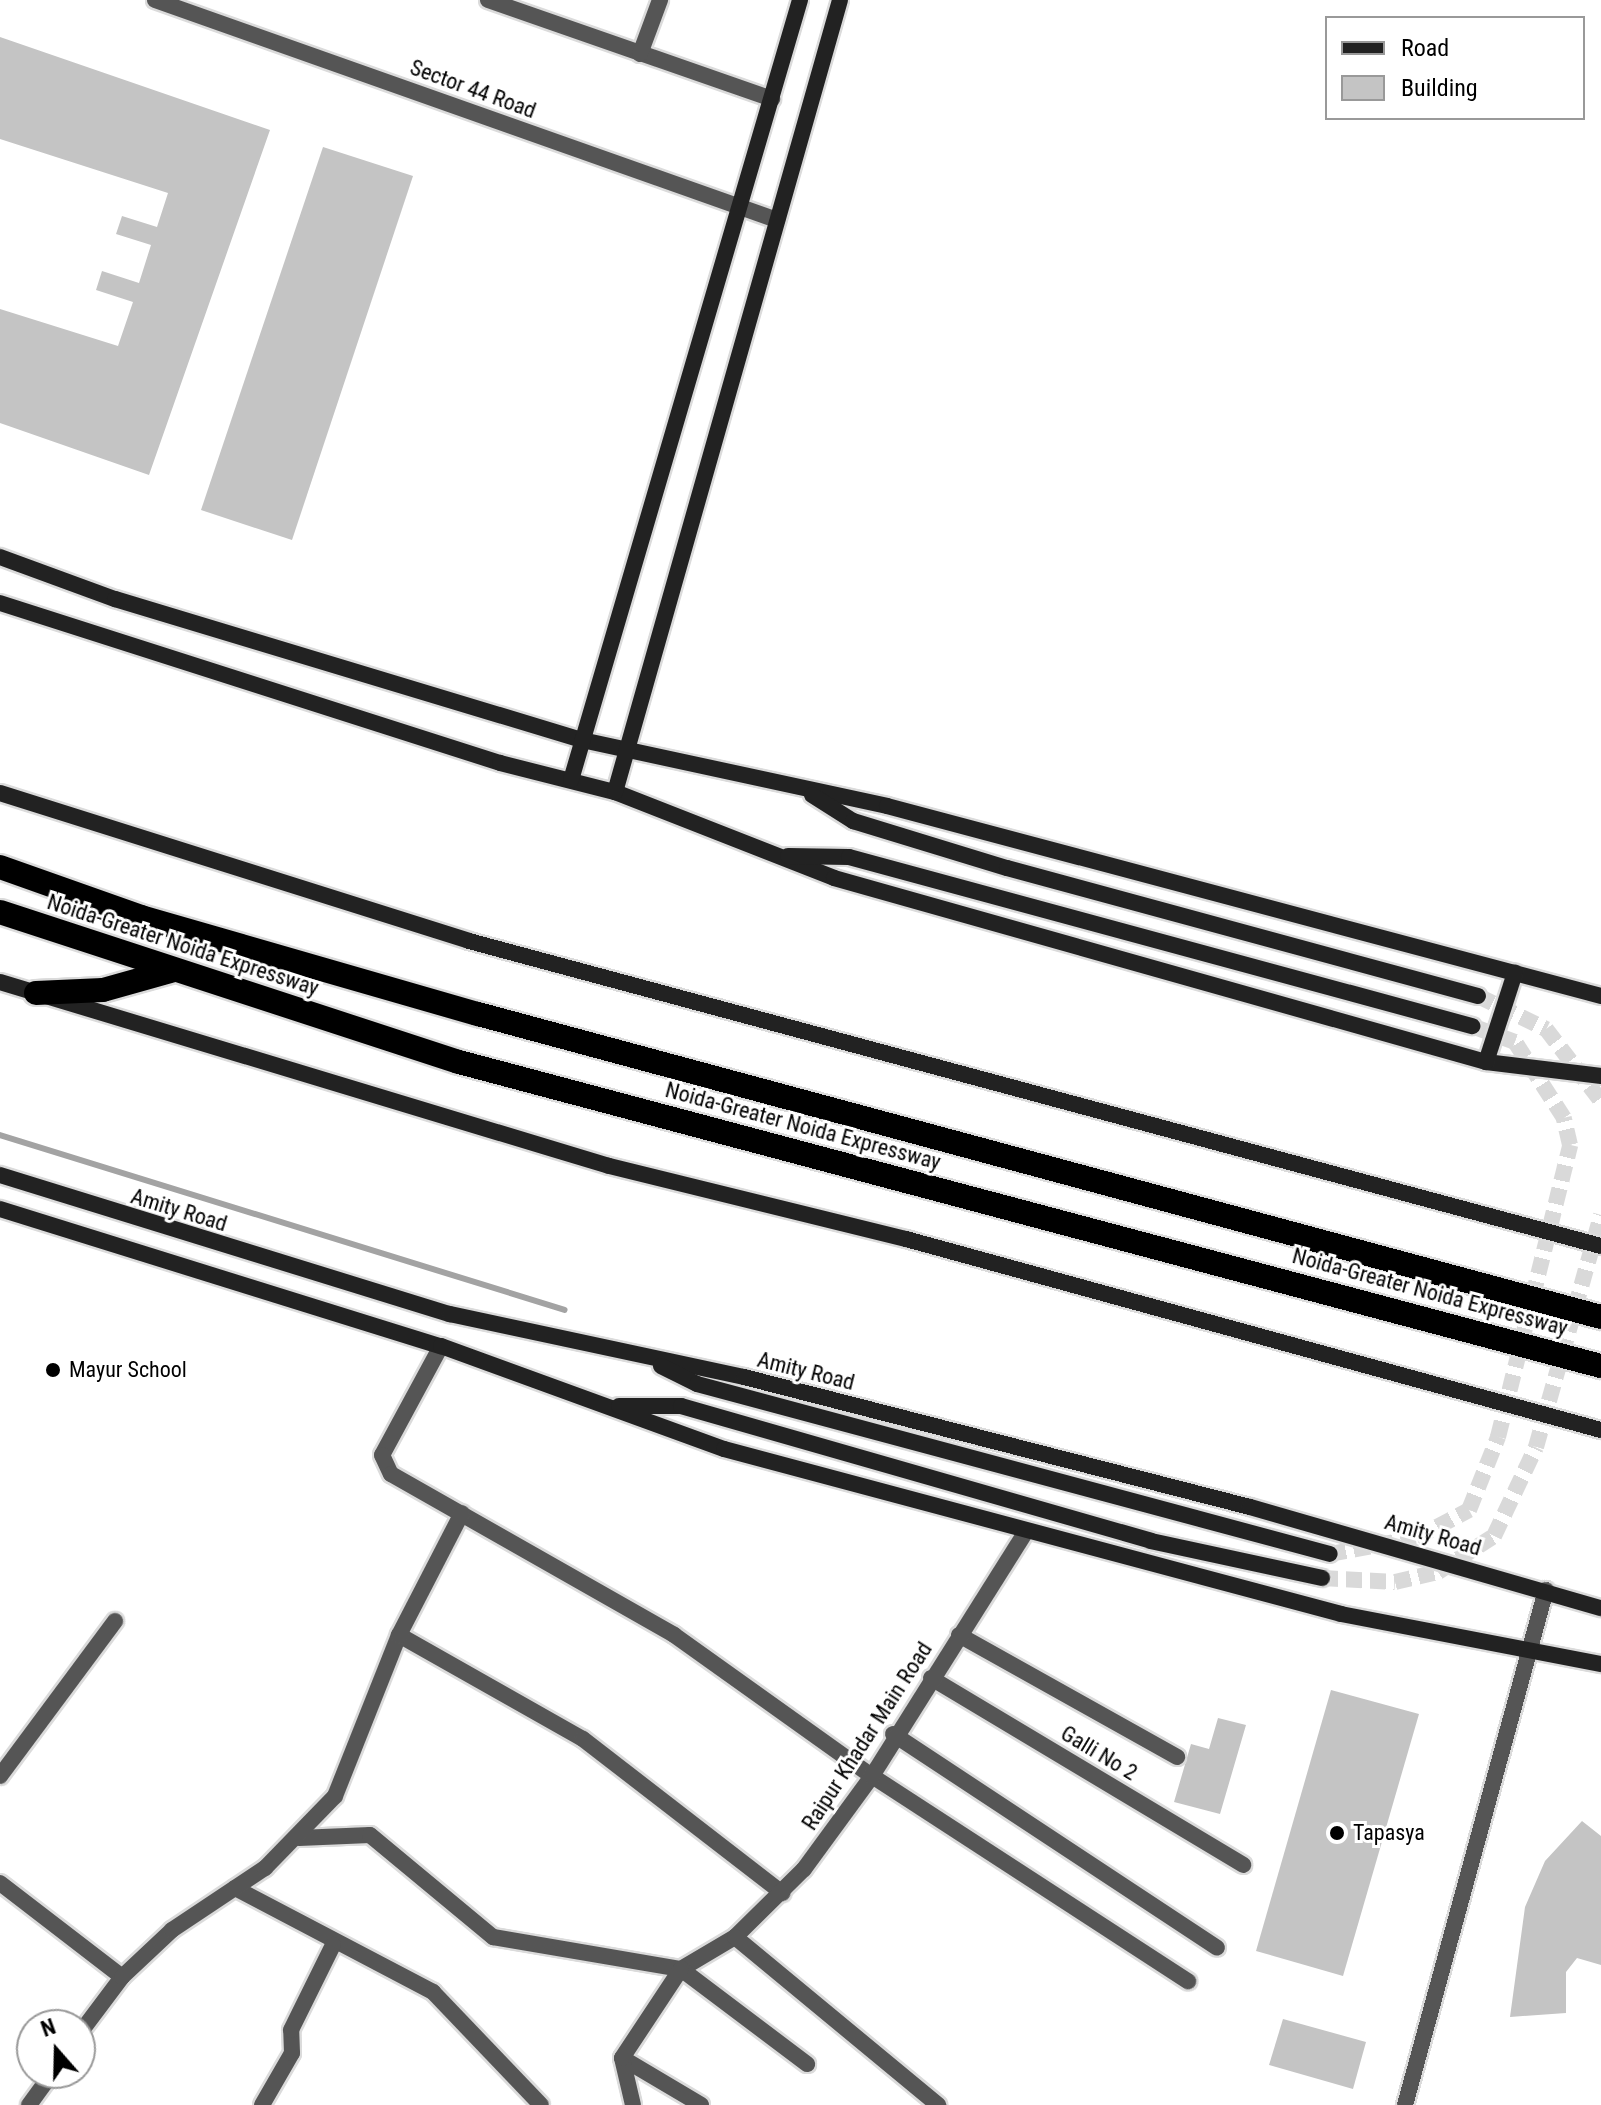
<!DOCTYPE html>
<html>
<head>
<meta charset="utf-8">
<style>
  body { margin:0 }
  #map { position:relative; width:1601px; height:2105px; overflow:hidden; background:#fff; font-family:"Roboto Condensed",sans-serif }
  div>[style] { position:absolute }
  .stream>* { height:6px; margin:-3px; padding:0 3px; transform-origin:3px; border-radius:3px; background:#a3a3a3 }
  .building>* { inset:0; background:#c4c4c4 }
  .secondary-tunnel>* { height:16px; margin-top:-8px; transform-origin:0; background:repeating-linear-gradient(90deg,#d9d9d9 0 16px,transparent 0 24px) }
  .roads { filter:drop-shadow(2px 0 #dbdbdb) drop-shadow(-2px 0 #dbdbdb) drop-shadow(0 2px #dbdbdb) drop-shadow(0 -2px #dbdbdb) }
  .street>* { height:16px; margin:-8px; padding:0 8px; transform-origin:8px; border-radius:8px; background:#555 }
  .secondary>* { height:16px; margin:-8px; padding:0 8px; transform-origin:8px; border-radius:8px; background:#222 }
  .highway>* { height:24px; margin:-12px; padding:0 12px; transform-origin:12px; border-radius:12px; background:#000 }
  .dots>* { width:22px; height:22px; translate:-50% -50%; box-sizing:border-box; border:4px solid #fff; border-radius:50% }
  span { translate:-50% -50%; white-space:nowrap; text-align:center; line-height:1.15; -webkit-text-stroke:6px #fff; paint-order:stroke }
  .street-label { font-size:22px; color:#000 }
  .poi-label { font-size:22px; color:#000 }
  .left { translate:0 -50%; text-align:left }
  .legend { position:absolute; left:1325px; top:16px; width:260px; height:104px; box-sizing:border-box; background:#fff; border:2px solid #999; margin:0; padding:10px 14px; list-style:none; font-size:24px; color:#000 }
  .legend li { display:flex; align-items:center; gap:16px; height:40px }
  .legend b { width:40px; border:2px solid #999 }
  .north { position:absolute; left:16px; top:2009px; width:80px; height:80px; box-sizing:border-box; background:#fff; border:2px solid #999; border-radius:50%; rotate:340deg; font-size:22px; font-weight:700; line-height:32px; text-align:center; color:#000 }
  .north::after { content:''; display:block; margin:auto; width:28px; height:36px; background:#000; clip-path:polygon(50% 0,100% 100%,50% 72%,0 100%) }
</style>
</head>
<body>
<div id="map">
  <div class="stream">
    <i style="left:0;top:1135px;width:591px;rotate:17.21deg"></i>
  </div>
  <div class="building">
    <i style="clip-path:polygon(0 37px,270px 130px,149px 475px,0 423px,0 309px,118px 346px,133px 302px,96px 290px,102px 271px,139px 283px,151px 245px,116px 234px,122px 216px,157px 227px,168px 193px,0 139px)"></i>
    <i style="clip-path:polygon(323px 147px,413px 176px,292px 540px,201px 510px)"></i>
    <i style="clip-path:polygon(1331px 1690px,1419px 1714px,1343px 1976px,1256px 1951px)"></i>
    <i style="clip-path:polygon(1218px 1718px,1246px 1725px,1220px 1814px,1174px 1802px,1191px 1744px,1209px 1749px)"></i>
    <i style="clip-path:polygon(1582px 1821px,1601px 1836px,1601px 1965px,1577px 1958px,1566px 1972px,1566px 2013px,1510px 2017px,1525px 1907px,1545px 1861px)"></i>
    <i style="clip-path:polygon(1283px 2019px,1366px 2042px,1353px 2089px,1269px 2065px)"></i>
  </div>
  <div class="secondary-tunnel">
    <i style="left:1478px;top:996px;width:76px;rotate:25.9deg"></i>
    <i style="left:1546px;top:1029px;width:91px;rotate:52.6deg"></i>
    <i style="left:1330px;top:1554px;width:87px;rotate:-10.5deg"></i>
    <i style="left:1416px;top:1538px;width:60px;rotate:-27.8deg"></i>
    <i style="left:1469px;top:1510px;width:79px;rotate:-68.3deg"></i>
    <i style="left:1498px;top:1437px;width:301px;rotate:-76.1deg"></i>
    <i style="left:1570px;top:1145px;width:28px;rotate:-103deg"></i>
    <i style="left:1564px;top:1118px;width:90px;rotate:-122.8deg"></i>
    <i style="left:1515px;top:1042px;width:46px;rotate:-159.6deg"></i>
    <i style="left:1322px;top:1578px;width:73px;rotate:3.1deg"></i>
    <i style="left:1395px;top:1582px;width:44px;rotate:-13.1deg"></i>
    <i style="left:1438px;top:1572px;width:67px;rotate:-32.7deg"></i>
    <i style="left:1494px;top:1536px;width:98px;rotate:-64.7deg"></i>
    <i style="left:1536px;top:1447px;width:241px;rotate:-74.3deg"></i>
  </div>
  <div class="roads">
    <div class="street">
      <i style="left:155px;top:0;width:660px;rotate:19.48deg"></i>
      <i style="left:488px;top:0;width:301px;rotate:19.2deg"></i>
      <i style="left:640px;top:54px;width:58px;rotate:-69.7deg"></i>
      <i style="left:441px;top:1346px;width:124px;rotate:118.4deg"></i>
      <i style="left:382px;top:1455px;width:21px;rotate:65deg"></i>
      <i style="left:391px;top:1474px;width:326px;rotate:29.6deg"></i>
      <i style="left:674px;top:1635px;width:243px;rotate:35.5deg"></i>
      <i style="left:872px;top:1776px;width:377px;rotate:33deg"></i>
      <i style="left:399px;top:1635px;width:211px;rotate:29.5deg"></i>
      <i style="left:583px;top:1739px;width:252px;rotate:37.7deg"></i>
      <i style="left:959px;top:1635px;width:250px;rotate:29.2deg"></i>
      <i style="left:931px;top:1678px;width:364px;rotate:30.9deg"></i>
      <i style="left:893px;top:1734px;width:388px;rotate:33.4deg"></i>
      <i style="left:0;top:1776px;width:193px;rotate:-53.4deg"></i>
      <i style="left:299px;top:1838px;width:71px;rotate:-2.4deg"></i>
      <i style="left:370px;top:1835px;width:160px;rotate:39.7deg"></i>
      <i style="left:493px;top:1937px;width:191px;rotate:9.7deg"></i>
      <i style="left:681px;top:1969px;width:63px;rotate:-30.7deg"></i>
      <i style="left:735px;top:1937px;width:97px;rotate:-44.6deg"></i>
      <i style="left:804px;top:1869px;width:115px;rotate:-53.8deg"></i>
      <i style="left:872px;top:1776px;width:287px;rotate:-57.8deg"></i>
      <i style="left:0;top:1883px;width:154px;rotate:37.6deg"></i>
      <i style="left:235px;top:1888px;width:224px;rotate:27.7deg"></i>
      <i style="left:433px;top:1992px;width:156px;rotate:46.3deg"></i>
      <i style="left:735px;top:1937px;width:264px;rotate:39.6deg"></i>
      <i style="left:681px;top:1969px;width:158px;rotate:37deg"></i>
      <i style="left:80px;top:2033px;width:70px;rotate:-53.1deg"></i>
      <i style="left:122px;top:1977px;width:69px;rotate:-43.2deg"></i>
      <i style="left:172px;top:1930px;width:112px;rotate:-33.7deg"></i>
      <i style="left:265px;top:1868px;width:100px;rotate:-45.8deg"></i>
      <i style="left:335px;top:1796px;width:173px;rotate:-68.3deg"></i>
      <i style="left:399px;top:1635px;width:137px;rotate:-62.7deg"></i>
      <i style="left:622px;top:2058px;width:92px;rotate:30.7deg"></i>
      <i style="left:29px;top:2105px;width:39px;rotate:-54deg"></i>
      <i style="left:262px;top:2105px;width:60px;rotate:-60deg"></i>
      <i style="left:292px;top:2053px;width:23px;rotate:-92deg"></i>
      <i style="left:291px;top:2030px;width:95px;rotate:-63.7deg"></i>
      <i style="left:633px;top:2105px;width:48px;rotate:-103.2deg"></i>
      <i style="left:622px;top:2058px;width:107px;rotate:-56.5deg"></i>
      <i style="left:1405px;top:2105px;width:534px;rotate:-74.69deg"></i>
    </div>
    <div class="secondary">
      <i style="left:0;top:557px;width:122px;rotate:20.1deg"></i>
      <i style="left:115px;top:599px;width:488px;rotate:16.8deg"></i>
      <i style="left:582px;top:740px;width:312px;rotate:12.2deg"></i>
      <i style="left:887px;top:806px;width:739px;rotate:14.9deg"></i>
      <i style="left:0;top:603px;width:525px;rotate:17.74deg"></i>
      <i style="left:500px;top:763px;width:119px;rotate:14.2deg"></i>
      <i style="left:615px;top:792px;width:235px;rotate:21.4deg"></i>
      <i style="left:834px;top:878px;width:677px;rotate:15.76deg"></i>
      <i style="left:1486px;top:1062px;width:116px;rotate:6.9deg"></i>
      <i style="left:571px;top:780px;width:813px;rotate:-73.64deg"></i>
      <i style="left:615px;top:792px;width:823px;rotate:-74.14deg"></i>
      <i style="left:0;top:793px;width:492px;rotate:17.5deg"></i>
      <i style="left:469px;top:941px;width:1172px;rotate:15.08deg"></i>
      <i style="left:812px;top:795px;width:49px;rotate:32.4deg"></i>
      <i style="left:853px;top:821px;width:161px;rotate:17deg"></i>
      <i style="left:1007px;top:868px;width:488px;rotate:15.2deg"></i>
      <i style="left:788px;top:856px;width:61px;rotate:0.9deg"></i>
      <i style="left:849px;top:857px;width:646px;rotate:15.18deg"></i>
      <i style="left:0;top:982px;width:636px;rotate:16.81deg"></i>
      <i style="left:609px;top:1166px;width:306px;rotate:13.8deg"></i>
      <i style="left:906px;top:1239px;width:721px;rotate:15.37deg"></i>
      <i style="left:1486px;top:1062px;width:94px;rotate:-72deg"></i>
      <i style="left:0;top:1175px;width:471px;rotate:17.2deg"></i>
      <i style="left:450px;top:1314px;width:301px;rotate:12.1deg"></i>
      <i style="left:744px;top:1377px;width:522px;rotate:14.41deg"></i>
      <i style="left:1250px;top:1507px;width:365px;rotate:16.1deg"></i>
      <i style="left:0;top:1209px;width:462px;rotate:17.3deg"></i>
      <i style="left:441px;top:1346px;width:301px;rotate:20deg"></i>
      <i style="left:724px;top:1449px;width:639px;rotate:14.97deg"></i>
      <i style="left:1341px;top:1614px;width:265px;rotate:10.9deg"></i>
      <i style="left:661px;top:1366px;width:40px;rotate:26.6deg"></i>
      <i style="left:697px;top:1384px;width:655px;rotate:15.03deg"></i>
      <i style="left:619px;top:1406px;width:62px"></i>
      <i style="left:681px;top:1406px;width:489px;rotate:16deg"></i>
      <i style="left:1151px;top:1541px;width:175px;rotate:12.2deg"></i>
    </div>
    <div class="highway">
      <i style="left:0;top:867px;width:150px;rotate:19.5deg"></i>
      <i style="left:141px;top:917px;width:351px;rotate:16.1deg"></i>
      <i style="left:478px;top:1014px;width:1163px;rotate:15.1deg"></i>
      <i style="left:0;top:912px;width:483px;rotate:18.1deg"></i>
      <i style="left:459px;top:1062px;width:1182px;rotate:14.91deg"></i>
      <i style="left:36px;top:993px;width:67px;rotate:-2.6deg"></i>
      <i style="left:103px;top:990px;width:74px;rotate:-15.7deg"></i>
    </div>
  </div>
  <div class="dots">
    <i style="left:53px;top:1370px;background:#000"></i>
    <i style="left:1337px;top:1833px;background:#000"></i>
  </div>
  <div class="street-label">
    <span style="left:473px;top:89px;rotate:20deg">Sector 44 Road</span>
    <span style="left:183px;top:945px;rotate:18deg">Noida-Greater Noida Expressway</span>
    <span style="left:803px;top:1126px;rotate:15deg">Noida-Greater Noida Expressway</span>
    <span style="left:179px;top:1210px;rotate:17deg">Amity Road</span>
    <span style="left:1430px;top:1292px;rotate:15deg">Noida-Greater Noida Expressway</span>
    <span style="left:806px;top:1371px;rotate:14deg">Amity Road</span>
    <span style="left:1433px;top:1535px;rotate:16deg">Amity Road</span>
    <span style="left:867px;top:1736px;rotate:-57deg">Raipur Khadar Main Road</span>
    <span style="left:1099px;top:1753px;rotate:31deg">Galli No 2</span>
  </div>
  <div class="poi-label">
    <span class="left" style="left:69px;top:1370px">Mayur School</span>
    <span class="left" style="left:1353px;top:1833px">Tapasya</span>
  </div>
  <ul class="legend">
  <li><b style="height:10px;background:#222"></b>Road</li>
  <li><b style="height:22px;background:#c4c4c4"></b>Building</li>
  </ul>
  <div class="north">N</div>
</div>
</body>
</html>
